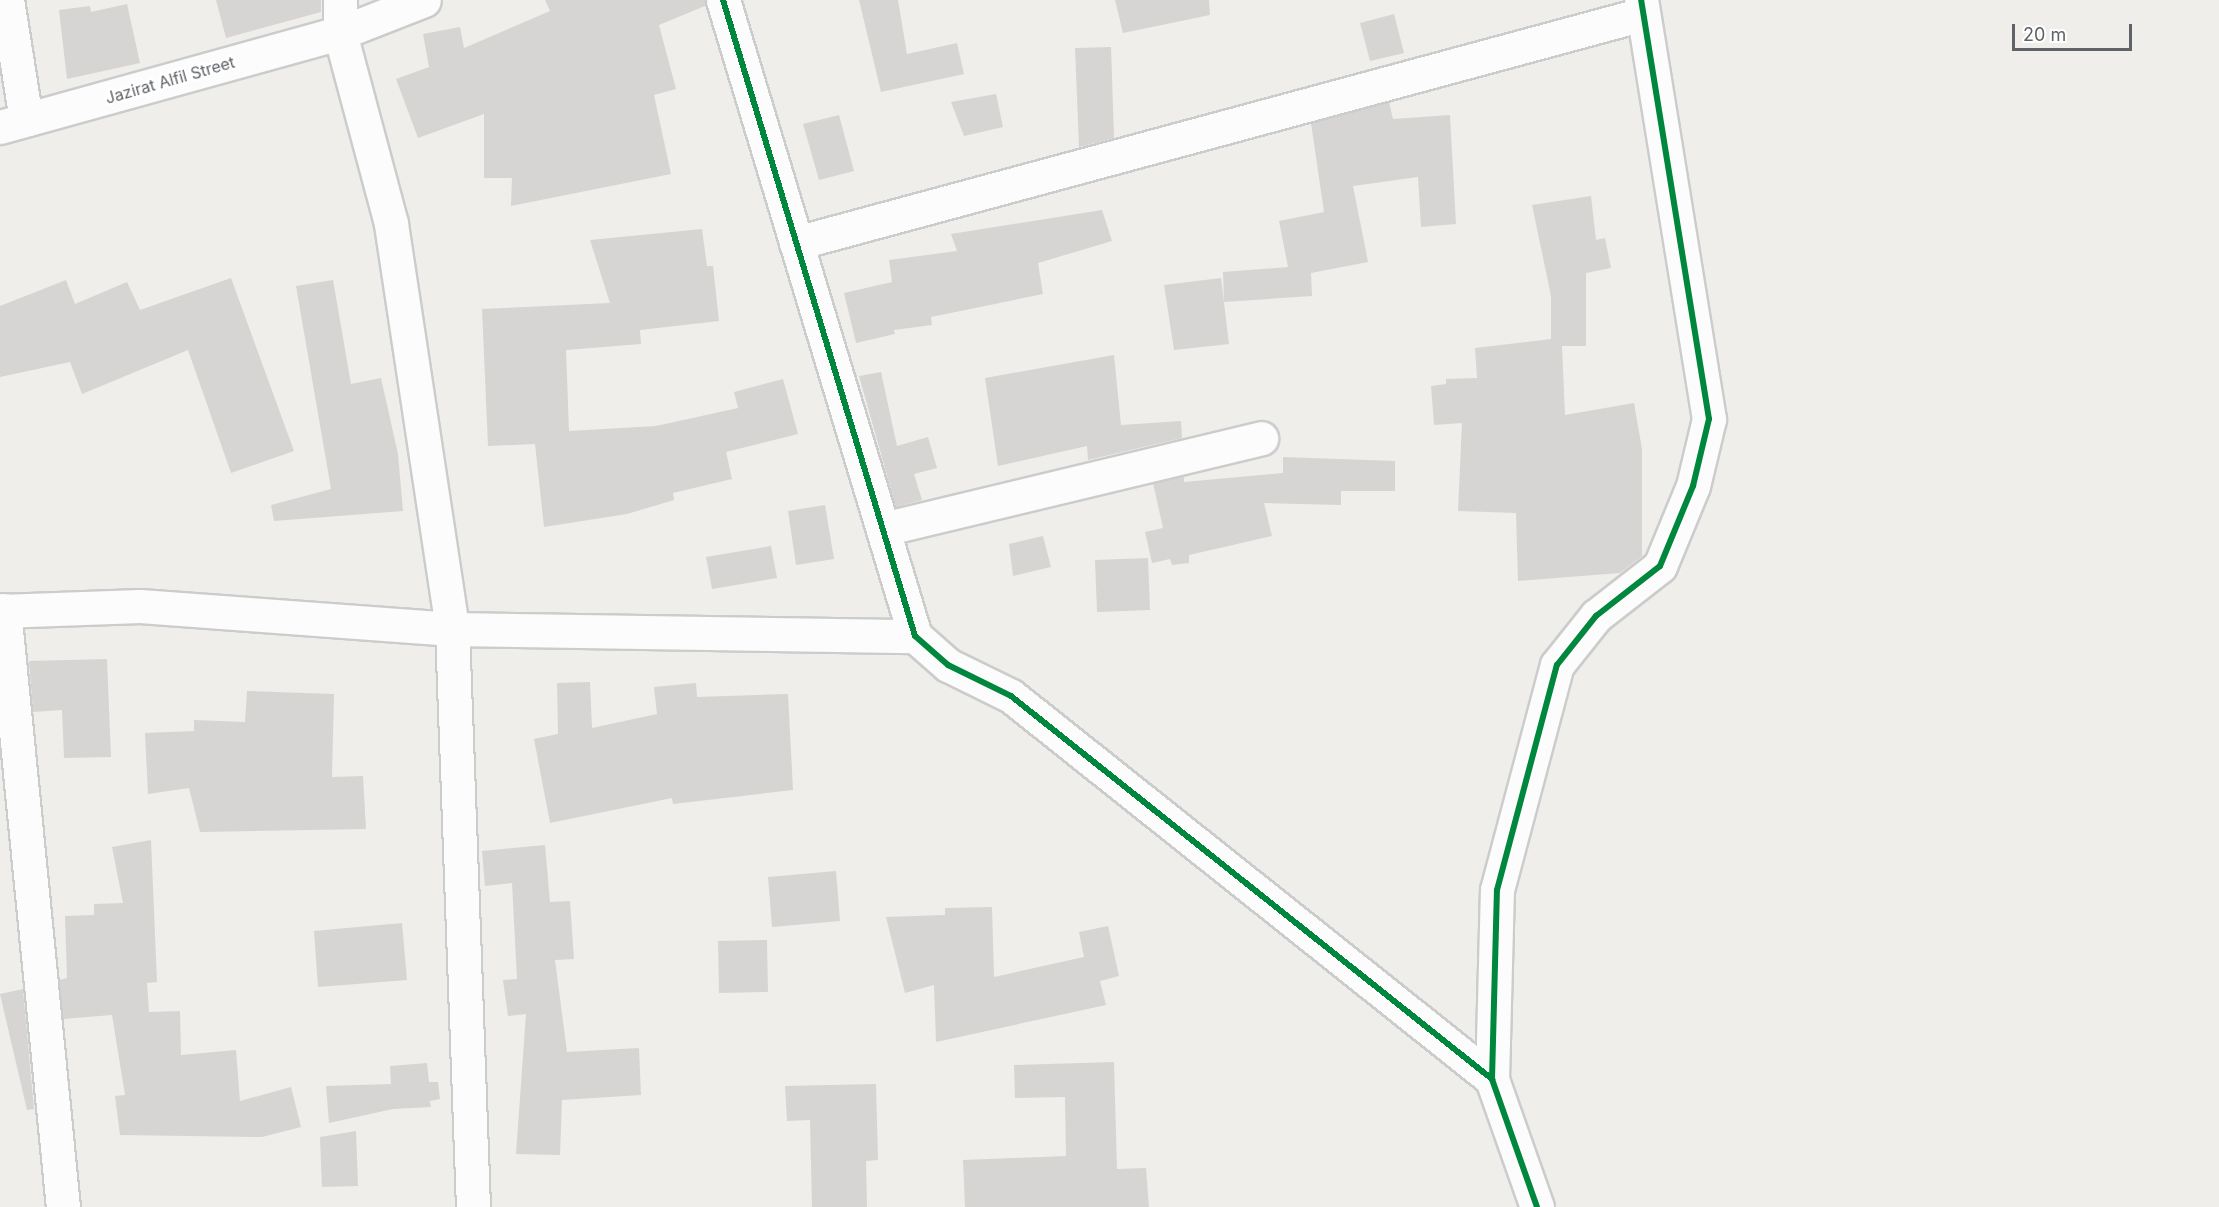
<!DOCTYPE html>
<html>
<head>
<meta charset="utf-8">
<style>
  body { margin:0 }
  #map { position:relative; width:2219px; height:1207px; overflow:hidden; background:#efeeea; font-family:Inter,sans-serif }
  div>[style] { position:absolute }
  .building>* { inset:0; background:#d6d5d3 }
  .roads { filter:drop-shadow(2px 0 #cbcccc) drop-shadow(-2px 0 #cbcccc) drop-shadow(0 2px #cbcccc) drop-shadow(0 -2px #cbcccc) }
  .street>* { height:33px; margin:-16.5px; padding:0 16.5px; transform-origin:16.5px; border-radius:16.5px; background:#fdfcfc }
  .secondary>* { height:33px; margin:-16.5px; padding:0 16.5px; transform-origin:16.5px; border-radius:16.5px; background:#fdfcfc }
  .cycleway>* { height:6px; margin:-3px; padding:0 3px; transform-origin:3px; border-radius:3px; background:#00873e }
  span { translate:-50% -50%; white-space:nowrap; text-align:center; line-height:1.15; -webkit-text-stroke:5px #fff; paint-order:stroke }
  .street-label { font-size:16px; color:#5f6368 }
  .scale { position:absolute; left:2012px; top:24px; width:120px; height:27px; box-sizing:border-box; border:3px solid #5f6368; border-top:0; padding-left:8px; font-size:18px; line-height:21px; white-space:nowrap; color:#5f6368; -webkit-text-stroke:4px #fff; paint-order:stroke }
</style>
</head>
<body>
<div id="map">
  <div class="building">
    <i style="clip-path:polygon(216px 0,321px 0,321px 12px,226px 38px)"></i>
    <i style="clip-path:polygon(545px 0,705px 0,705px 6px,659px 25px,676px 89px,654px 95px,671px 174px,511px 206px,512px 178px,484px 178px,484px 114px,418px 138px,396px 79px,429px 67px,423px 34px,460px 27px,464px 48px,550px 11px)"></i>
    <i style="clip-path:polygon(859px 0,898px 0,907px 54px,957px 43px,964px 74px,881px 92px)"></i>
    <i style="clip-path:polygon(1115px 0,1209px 0,1210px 15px,1123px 33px)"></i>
    <i style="clip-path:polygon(127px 4px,140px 63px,67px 79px,59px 10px,90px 6px,91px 12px)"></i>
    <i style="clip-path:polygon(1394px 14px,1404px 53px,1370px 61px,1360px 23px)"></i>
    <i style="clip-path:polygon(1111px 47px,1114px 138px,1079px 147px,1075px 48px)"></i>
    <i style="clip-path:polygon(996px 94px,1003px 127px,964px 136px,951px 102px)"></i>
    <i style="clip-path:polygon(1389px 102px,1393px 119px,1450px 115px,1456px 224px,1421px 227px,1418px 177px,1353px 186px,1368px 262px,1311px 273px,1312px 296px,1224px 302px,1223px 272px,1288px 267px,1279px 221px,1324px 212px,1311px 123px)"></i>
    <i style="clip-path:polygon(839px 115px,854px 171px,819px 180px,803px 124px)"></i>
    <i style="clip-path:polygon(1591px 196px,1596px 240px,1605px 238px,1611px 268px,1586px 273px,1586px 346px,1562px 346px,1565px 415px,1634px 403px,1642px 449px,1642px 556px,1620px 573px,1518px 581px,1516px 513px,1458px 511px,1462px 423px,1434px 425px,1431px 386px,1446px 384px,1446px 379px,1477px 378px,1475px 348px,1551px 339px,1551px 296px,1532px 205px)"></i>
    <i style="clip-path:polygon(1102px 210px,1112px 241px,1038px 263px,1043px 294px,931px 317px,932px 325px,894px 330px,895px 334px,856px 343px,844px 293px,892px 282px,889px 260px,957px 251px,951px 234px)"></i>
    <i style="clip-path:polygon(702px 229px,707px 266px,713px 266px,719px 321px,640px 330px,641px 344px,566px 350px,569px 431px,656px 426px,738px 408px,734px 392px,783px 379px,798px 434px,726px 452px,732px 479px,673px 493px,674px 500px,627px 514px,544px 527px,535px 444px,488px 446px,482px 309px,610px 303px,590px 240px)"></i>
    <i style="clip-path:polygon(231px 278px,294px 451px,231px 473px,188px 350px,82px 394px,70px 362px,0 377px,0 306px,66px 280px,75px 304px,127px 282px,140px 310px)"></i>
    <i style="clip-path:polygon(1221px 278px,1229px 344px,1174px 350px,1164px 285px)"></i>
    <i style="clip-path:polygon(333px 280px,351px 384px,381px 378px,398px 454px,403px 511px,274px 521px,271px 505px,331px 489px,296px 286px)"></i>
    <i style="clip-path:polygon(1114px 355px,1121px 425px,1181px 421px,1182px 438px,1088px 460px,1087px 446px,998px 466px,985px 378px)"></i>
    <i style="clip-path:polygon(881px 372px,897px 446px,928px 437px,937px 468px,914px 474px,922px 500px,896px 507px,859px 376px)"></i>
    <i style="clip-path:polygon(1283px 457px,1395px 461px,1395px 491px,1341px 491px,1341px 505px,1264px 503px,1272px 536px,1189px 555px,1189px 563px,1172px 565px,1170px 559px,1152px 563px,1145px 532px,1163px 528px,1153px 483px,1184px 476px,1184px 482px,1283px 473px)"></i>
    <i style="clip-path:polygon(825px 505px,834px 559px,796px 565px,788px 511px)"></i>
    <i style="clip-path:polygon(1043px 536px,1051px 567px,1013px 576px,1009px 544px)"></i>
    <i style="clip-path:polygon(771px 546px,777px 578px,712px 589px,706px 557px)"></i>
    <i style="clip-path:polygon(1148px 558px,1150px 610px,1097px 612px,1095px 560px)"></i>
    <i style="clip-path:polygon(107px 659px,111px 757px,64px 758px,62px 710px,33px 712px,29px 661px)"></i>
    <i style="clip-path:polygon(590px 682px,592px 728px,657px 714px,654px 687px,696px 683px,697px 697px,788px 694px,793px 790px,673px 804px,672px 798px,550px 823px,534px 739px,558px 734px,557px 683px)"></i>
    <i style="clip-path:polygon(247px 691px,334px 694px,332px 777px,363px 776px,366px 829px,200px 832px,189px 788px,148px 794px,145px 733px,194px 731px,194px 720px,245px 722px)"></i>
    <i style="clip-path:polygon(151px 840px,157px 982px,147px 983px,149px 1012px,180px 1011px,181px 1055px,236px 1050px,240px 1101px,291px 1087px,301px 1127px,262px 1137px,120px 1135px,115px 1096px,125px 1095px,112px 1015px,63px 1019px,59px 980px,67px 978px,65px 916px,94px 915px,94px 904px,123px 903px,112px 847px)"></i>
    <i style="clip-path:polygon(545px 845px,550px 902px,570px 901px,574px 959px,555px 960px,567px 1052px,639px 1048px,641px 1095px,562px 1100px,560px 1155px,516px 1154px,526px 1014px,508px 1016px,503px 980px,517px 979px,512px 883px,485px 886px,482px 851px)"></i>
    <i style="clip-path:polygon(836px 871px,840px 921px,772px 927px,768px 877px)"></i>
    <i style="clip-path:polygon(992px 907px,994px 977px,1084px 957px,1079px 932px,1108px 926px,1119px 976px,1100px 981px,1106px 1005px,936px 1042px,934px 985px,905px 993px,886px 917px,945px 915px,945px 908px)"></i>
    <i style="clip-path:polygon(402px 923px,407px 980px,318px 987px,314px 931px)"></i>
    <i style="clip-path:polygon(767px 940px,768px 992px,719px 993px,718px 941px)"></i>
    <i style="clip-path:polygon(23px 989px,34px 1109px,27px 1110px,0 994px)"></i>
    <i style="clip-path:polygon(1114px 1062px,1117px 1169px,1146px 1168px,1149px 1207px,965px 1207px,963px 1160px,1066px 1156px,1065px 1097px,1015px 1098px,1014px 1065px)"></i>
    <i style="clip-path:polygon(427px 1063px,429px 1082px,438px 1082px,440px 1099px,430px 1101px,431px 1107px,393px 1109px,329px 1123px,326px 1086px,391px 1084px,390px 1066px)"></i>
    <i style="clip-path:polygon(876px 1084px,878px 1160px,866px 1161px,867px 1207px,812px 1207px,810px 1120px,787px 1121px,785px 1086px)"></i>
    <i style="clip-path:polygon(356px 1131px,358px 1186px,322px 1187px,320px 1137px)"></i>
  </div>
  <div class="roads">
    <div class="street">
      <i style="left:7px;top:0;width:121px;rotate:81deg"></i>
      <i style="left:340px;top:0;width:33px;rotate:90deg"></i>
      <i style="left:340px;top:33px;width:198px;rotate:75deg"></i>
      <i style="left:391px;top:224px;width:410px;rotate:81.4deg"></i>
      <i style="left:452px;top:629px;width:578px;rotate:87.92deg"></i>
      <i style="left:723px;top:0;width:664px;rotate:73.2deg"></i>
      <i style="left:915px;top:636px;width:44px;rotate:41.3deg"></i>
      <i style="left:948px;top:665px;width:70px;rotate:26.2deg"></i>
      <i style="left:1011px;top:696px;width:615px;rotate:38.53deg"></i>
      <i style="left:340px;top:33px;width:90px;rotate:-21.4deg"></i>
      <i style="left:796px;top:243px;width:877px;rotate:-15.13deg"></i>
      <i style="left:883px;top:529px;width:389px;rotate:-13.5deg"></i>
      <i style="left:4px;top:610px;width:600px;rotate:84.36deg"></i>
      <i style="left:0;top:611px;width:140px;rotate:-2deg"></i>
      <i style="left:140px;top:606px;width:313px;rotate:4.2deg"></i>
      <i style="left:452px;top:629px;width:463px;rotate:0.9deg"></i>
      <i style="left:1537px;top:1207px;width:136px;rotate:-109.4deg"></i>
      <i style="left:1492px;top:1079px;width:189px;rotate:-88.5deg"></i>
      <i style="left:1497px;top:890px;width:233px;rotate:-75.1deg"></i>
      <i style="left:1557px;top:665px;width:63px;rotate:-51.5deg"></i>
      <i style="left:1596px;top:616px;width:81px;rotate:-38deg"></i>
      <i style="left:1660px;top:566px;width:87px;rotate:-67.6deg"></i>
      <i style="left:1693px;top:486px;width:69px;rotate:-76.6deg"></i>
      <i style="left:1709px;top:419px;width:424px;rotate:-99.2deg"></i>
    </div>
    <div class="secondary">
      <i style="left:0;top:127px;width:353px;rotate:-15.5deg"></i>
    </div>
  </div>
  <div class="cycleway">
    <i style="left:723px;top:0;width:664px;rotate:73.2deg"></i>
    <i style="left:915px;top:636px;width:44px;rotate:41.3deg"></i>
    <i style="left:948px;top:665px;width:70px;rotate:26.2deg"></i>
    <i style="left:1011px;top:696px;width:615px;rotate:38.53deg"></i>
    <i style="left:1537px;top:1207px;width:136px;rotate:-109.4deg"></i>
    <i style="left:1492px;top:1079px;width:189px;rotate:-88.5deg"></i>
    <i style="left:1497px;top:890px;width:233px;rotate:-75.1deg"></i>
    <i style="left:1557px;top:665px;width:63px;rotate:-51.5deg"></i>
    <i style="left:1596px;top:616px;width:81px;rotate:-38deg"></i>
    <i style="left:1660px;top:566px;width:87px;rotate:-67.6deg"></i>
    <i style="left:1693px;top:486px;width:69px;rotate:-76.6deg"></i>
    <i style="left:1709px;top:419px;width:424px;rotate:-99.2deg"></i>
  </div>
  <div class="street-label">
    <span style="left:170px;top:80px;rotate:-16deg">Jazirat Alfil Street</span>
  </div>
  <div class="scale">20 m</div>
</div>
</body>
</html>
